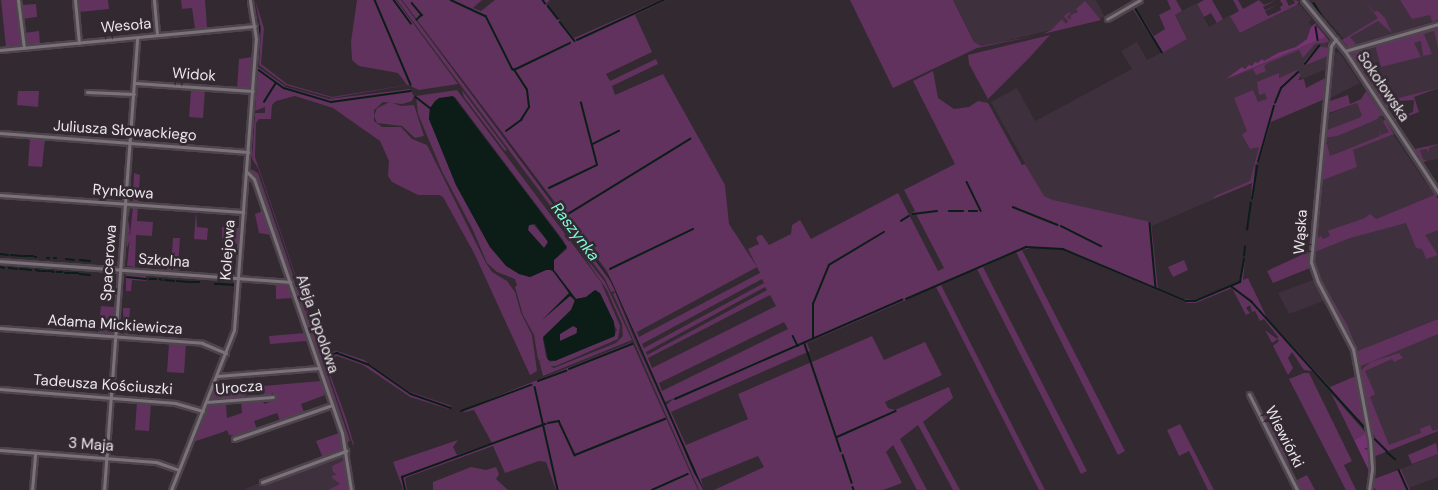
<!DOCTYPE html>
<html>
<head>
<meta charset="utf-8">
<style>
  body { margin:0 }
  #map { position:relative; width:1438px; height:490px; overflow:hidden; background:#322931; font-family:"DM Sans",sans-serif }
  div>[style] { position:absolute }
  .built>* { inset:0; background:#3e303c }
  .green>* { inset:0; background:#61325e }
  .forest>* { inset:0; background:#753371 }
  .water>* { inset:0; background:#0c1d18 }
  .stream>* { height:1.5px; margin:-0.75px; padding:0 0.75px; transform-origin:0.75px; border-radius:0.75px; background:#0c1d18 }
  .roads { filter:drop-shadow(2px 0 #4d444c) drop-shadow(-2px 0 #4d444c) drop-shadow(0 2px #4d444c) drop-shadow(0 -2px #4d444c) }
  .minor>* { height:3px; margin:-1.5px; padding:0 1.5px; transform-origin:1.5px; border-radius:1.5px; background:#7c717a }
  .tertiary>* { height:3px; margin:-1.5px; padding:0 1.5px; transform-origin:1.5px; border-radius:1.5px; background:#7c717a }
  span { translate:-50% -50%; white-space:nowrap; text-align:center; line-height:1.15; -webkit-text-stroke:5px #322931; paint-order:stroke }
  .street-label { font-size:15px; color:#ede6ec }
  .water-label { font-size:16px; color:#7ffbd8; font-style:italic }
</style>
</head>
<body>
<div id="map">
  <div class="built">
    <i style="clip-path:polygon(953px 0,1096px 0,1105px 17px,977px 48px)"></i>
    <i style="clip-path:polygon(1310px 0,1438px 0,1438px 20px,1350px 46px)"></i>
    <i style="clip-path:polygon(1196px 3px,1209px 27px,1230px 15px,1241px 33px,1299px 4px,1312px 19px,1309px 22px,1311px 26px,1327px 41px,1327px 69px,1302px 79px,1300px 73px,1282px 85px,1254px 166px,1251px 183px,1152px 226px,1151px 222px,1061px 204px,1043px 196px,991px 102px,1017px 88px,1035px 121px,1132px 69px,1121px 51px,1137px 42px,1147px 60px,1187px 39px,1175px 15px)"></i>
    <i style="clip-path:polygon(1435px 27px,1438px 38px,1438px 89px,1386px 104px,1355px 56px,1358px 49px,1391px 40px,1398px 62px,1404px 36px)"></i>
    <i style="clip-path:polygon(1339px 52px,1360px 83px,1330px 98px,1332px 64px,1334px 63px,1335px 53px)"></i>
    <i style="clip-path:polygon(1369px 98px,1434px 195px,1316px 244px,1329px 114px)"></i>
    <i style="clip-path:polygon(1438px 144px,1438px 159px,1423px 162px,1415px 149px)"></i>
    <i style="clip-path:polygon(1438px 206px,1438px 319px,1358px 351px,1348px 326px,1321px 280px,1313px 262px,1316px 259px,1314px 251px,1351px 237px,1406px 222px)"></i>
    <i style="clip-path:polygon(1315px 279px,1326px 300px,1289px 314px,1278px 293px)"></i>
    <i style="clip-path:polygon(1438px 332px,1438px 431px,1373px 457px,1359px 372px,1361px 369px,1357px 364px)"></i>
    <i style="clip-path:polygon(344px 453px,349px 490px,243px 490px,259px 483px)"></i>
    <i style="clip-path:polygon(1438px 454px,1438px 477px,1409px 488px,1401px 469px)"></i>
  </div>
  <div class="green">
    <i style="clip-path:polygon(1px 0,17px 0,22px 46px,6px 48px)"></i>
    <i style="clip-path:polygon(77px 0,108px 0,109px 9px,79px 12px)"></i>
    <i style="clip-path:polygon(181px 0,205px 0,207px 27px,213px 28px,195px 29px,192px 8px,182px 9px)"></i>
    <i style="clip-path:polygon(255px 0,264px 28px,261px 64px,287px 84px,332px 97px,407px 85px,398px 73px,359px 66px,352px 60px,351px 42px,357px 0,396px 0,458px 84px,419px 90px,408px 85px,332px 98px,286px 85px,259px 65px,261px 29px)"></i>
    <i style="clip-path:polygon(397px 0,401px 0,440px 52px,609px 279px,615px 291px,611px 292px,605px 279px)"></i>
    <i style="clip-path:polygon(evenodd,402px 0,482px 0,473px 8px,481px 11px,495px 0,550px 0,546px 4px,574px 38px,661px 0,667px 0,635px 15px,652px 52px,606px 74px,610px 81px,656px 59px,658px 64px,612px 86px,615px 95px,663px 74px,725px 185px,729px 224px,757px 267px,637px 332px,639px 337px,760px 273px,748px 249px,759px 244px,756px 238px,759px 235px,762px 235px,769px 245px,791px 234px,792px 225px,800px 220px,811px 239px,898px 193px,938px 271px,944px 268px,916px 214px,912px 213px,915px 211px,904px 190px,955px 164px,913px 81px,933px 71px,938px 98px,954px 109px,969px 107px,978px 101px,988px 103px,1022px 165px,1025px 164px,1044px 196px,1053px 200px,1151px 222px,1158px 289px,1183px 299px,1194px 300px,1239px 282px,1245px 259px,1243px 280px,1248px 278px,1267px 318px,1330px 387px,1356px 376px,1367px 428px,1312px 371px,1304px 370px,1292px 352px,1288px 358px,1293px 368px,1288px 375px,1273px 346px,1279px 341px,1278px 339px,1272px 343px,1265px 330px,1277px 339px,1278px 337px,1264px 319px,1260px 321px,1255px 311px,1252px 312px,1250px 305px,1246px 308px,1250px 313px,1246px 315px,1232px 288px,1196px 303px,1187px 303px,1058px 248px,1031px 248px,1022px 250px,1125px 451px,1118px 455px,1016px 252px,983px 267px,1087px 471px,1081px 474px,977px 269px,941px 285px,1045px 490px,1039px 490px,936px 287px,807px 343px,810px 351px,671px 412px,686px 445px,748px 419px,738px 394px,814px 361px,872px 336px,884px 360px,925px 342px,942px 375px,885px 402px,888px 408px,895px 410px,949px 387px,953px 398px,923px 422px,960px 490px,953px 490px,918px 425px,900px 439px,927px 490px,917px 490px,893px 445px,886px 452px,902px 483px,883px 490px,714px 490px,764px 467px,758px 456px,701px 479px,704px 490px,666px 405px,675px 398px,665px 402px,607px 271px,402px 0,762px 279px,764px 283px,644px 348px,642px 344px,762px 279px,402px 0,765px 287px,767px 290px,647px 355px,646px 352px,765px 287px,402px 0,770px 295px,776px 306px,652px 368px,648px 358px,770px 295px,402px 0,784px 322px,788px 329px,662px 391px,659px 383px,784px 322px)"></i>
    <i style="clip-path:polygon(850px 0,953px 0,974px 42px,981px 46px,1040px 35px,977px 48px,893px 88px)"></i>
    <i style="clip-path:polygon(1167px 0,1176px 0,1182px 11px,1175px 15px,1187px 39px,1162px 53px,1132px 8px,1144px 1px,1135px 7px,1154px 36px,1165px 29px,1159px 15px,1171px 9px)"></i>
    <i style="clip-path:polygon(1204px 0,1212px 0,1223px 19px,1217px 23px,1211px 13px,1204px 17px,1197px 4px)"></i>
    <i style="clip-path:polygon(1233px 0,1238px 0,1243px 9px,1259px 0,1264px 5px,1276px 0,1263px 7px,1265px 10px,1278px 5px,1265px 11px,1268px 16px,1281px 10px,1280px 7px,1283px 5px,1280px 0,1286px 0,1289px 6px,1295px 3px,1293px 0,1299px 1px,1297px 5px,1240px 33px,1230px 16px,1239px 11px)"></i>
    <i style="clip-path:polygon(1363px 0,1374px 12px,1378px 11px,1385px 18px,1392px 33px,1378px 21px,1350px 37px,1356px 44px,1348px 47px,1342px 40px,1378px 18px)"></i>
    <i style="clip-path:polygon(1400px 0,1438px 0,1438px 20px,1432px 22px,1430px 15px,1412px 19px)"></i>
    <i style="clip-path:polygon(1085px 1px,1101px 20px,1043px 34px,1051px 30px,1062px 19px,1066px 24px,1068px 21px,1064px 16px,1069px 12px,1071px 13px,1067px 17px,1070px 20px,1071px 15px,1078px 12px,1076px 9px)"></i>
    <i style="clip-path:polygon(36px 4px,37px 17px,22px 19px,21px 5px)"></i>
    <i style="clip-path:polygon(1316px 23px,1330px 42px,1315px 44px,1303px 58px,1299px 50px,1268px 63px,1264px 66px,1266px 71px,1256px 75px,1253px 69px,1226px 80px,1326px 37px,1316px 24px,1311px 26px)"></i>
    <i style="clip-path:polygon(1438px 26px,1438px 47px,1434px 31px,1424px 34px,1432px 54px,1423px 56px,1421px 41px,1414px 43px,1421px 57px,1381px 67px,1375px 45px,1358px 49px,1355px 55px,1361px 66px,1370px 66px,1367px 71px,1360px 71px,1354px 62px,1352px 55px,1355px 50px)"></i>
    <i style="clip-path:polygon(39px 31px,40px 45px,25px 44px,24px 33px)"></i>
    <i style="clip-path:polygon(1050px 35px,1030px 57px,988px 99px,969px 64px,968px 55px)"></i>
    <i style="clip-path:polygon(1318px 46px,1329px 48px,1328px 56px,1306px 65px,1304px 62px)"></i>
    <i style="clip-path:polygon(252px 57px,250px 88px,237px 89px,239px 59px)"></i>
    <i style="clip-path:polygon(258px 67px,286px 87px,329px 99px,410px 89px,414px 96px,412px 101px,402px 104px,383px 102px,374px 110px,374px 121px,382px 127px,401px 127px,412px 139px,427px 145px,486px 263px,492px 272px,507px 281px,515px 292px,521px 313px,532px 335px,537px 371px,530px 375px,474px 253px,443px 197px,439px 195px,418px 195px,392px 182px,388px 176px,389px 161px,380px 141px,333px 108px,295px 96px,276px 101px,272px 105px,271px 119px,259px 119px,256px 123px,255px 157px,322px 353px,337px 351px,364px 360px,410px 392px,452px 406px,449px 409px,410px 397px,363px 365px,337px 356px,327px 359px,325px 360px,347px 421px,354px 445px,353px 445px,258px 168px,252px 159px,255px 113px,265px 113px,265px 107px,255px 111px)"></i>
    <i style="clip-path:polygon(1297px 70px,1301px 75px,1298px 80px,1304px 79px,1306px 88px,1327px 77px,1325px 99px,1271px 122px,1259px 162px,1255px 165px,1253px 199px,1251px 199px,1252px 183px,1213px 199px,1215px 196px,1250px 181px,1259px 147px,1250px 149px,1242px 135px,1247px 131px,1234px 98px,1253px 90px,1258px 102px,1267px 99px,1265px 93px,1259px 95px,1257px 82px,1279px 73px,1279px 78px)"></i>
    <i style="clip-path:polygon(1375px 73px,1377px 75px,1376px 76px,1383px 100px,1378px 99px,1366px 79px,1368px 74px)"></i>
    <i style="clip-path:polygon(182px 87px,205px 89px,203px 118px,189px 117px,191px 90px)"></i>
    <i style="clip-path:polygon(1438px 88px,1414px 97px,1419px 112px,1395px 121px,1415px 149px,1438px 144px,1429px 148px,1428px 153px,1427px 149px,1420px 150px,1423px 159px,1427px 161px,1422px 162px,1387px 112px,1390px 111px,1394px 119px,1413px 112px,1414px 100px,1400px 101px,1386px 109px,1384px 105px,1387px 101px)"></i>
    <i style="clip-path:polygon(evenodd,457px 90px,601px 282px,620px 326px,618px 339px,556px 366px,548px 366px,538px 359px,534px 335px,523px 315px,515px 287px,517px 285px,515px 279px,497px 272px,487px 263px,473px 230px,443px 173px,447px 183px,418px 114px,416px 96px,457px 90px,455px 97px,563px 240px,567px 249px,554px 260px,554px 272px,548px 269px,530px 277px,519px 274px,490px 247px,456px 185px,429px 119px,430px 108px,455px 97px,457px 90px,556px 274px,576px 299px,586px 297px,595px 290px,617px 330px,613px 337px,550px 362px,546px 357px,543px 339px,571px 310px,575px 302px,571px 295px,566px 299px,569px 293px,556px 274px)"></i>
    <i style="clip-path:polygon(462px 90px,507px 150px,505px 151px,464px 97px)"></i>
    <i style="clip-path:polygon(18px 91px,39px 91px,38px 107px,17px 105px)"></i>
    <i style="clip-path:polygon(1366px 91px,1383px 116px,1378px 116px,1379px 118px,1371px 122px,1337px 136px,1323px 138px,1327px 137px,1327px 130px,1359px 118px,1362px 115px,1357px 103px,1326px 114px,1327px 102px,1348px 95px,1350px 104px,1361px 99px)"></i>
    <i style="clip-path:polygon(390px 102px,401px 106px,414px 105px,424px 136px,415px 138px,402px 126px,377px 123px,374px 116px,377px 108px)"></i>
    <i style="clip-path:polygon(1385px 119px,1394px 134px,1353px 150px,1357px 167px,1320px 181px,1323px 144px,1327px 144px,1330px 156px,1343px 151px,1380px 136px,1379px 130px,1381px 135px,1389px 132px,1383px 122px)"></i>
    <i style="clip-path:polygon(21px 137px,45px 139px,42px 167px,28px 166px,30px 138px)"></i>
    <i style="clip-path:polygon(251px 169px,258px 173px,293px 275px,291px 278px)"></i>
    <i style="clip-path:polygon(134px 173px,140px 175px,138px 203px,133px 202px,133px 199px)"></i>
    <i style="clip-path:polygon(251px 176px,272px 235px,271px 235px,259px 233px,255px 214px,263px 211px)"></i>
    <i style="clip-path:polygon(1423px 178px,1438px 199px,1438px 230px,1425px 235px,1438px 255px,1426px 259px,1422px 249px,1416px 248px,1406px 223px,1350px 238px,1312px 253px,1313px 240px,1321px 236px,1323px 239px,1330px 236px,1328px 231px,1330px 230px,1365px 218px,1370px 214px,1376px 219px,1434px 195px)"></i>
    <i style="clip-path:polygon(129px 206px,131px 206px,128px 218px,130px 232px,127px 236px,130px 233px,130px 240px,127px 248px,127px 237px,125px 266px,123px 266px,127px 209px)"></i>
    <i style="clip-path:polygon(133px 206px,138px 206px,137px 221px,153px 222px,152px 236px,136px 235px,135px 267px,127px 266px)"></i>
    <i style="clip-path:polygon(196px 211px,197px 227px,208px 228px,207px 240px,194px 239px)"></i>
    <i style="clip-path:polygon(240px 215px,238px 244px,221px 241px,225px 239px,222px 238px,222px 227px,239px 228px)"></i>
    <i style="clip-path:polygon(533px 224px,547px 240px,548px 244px,544px 248px,528px 230px,528px 226px)"></i>
    <i style="clip-path:polygon(173px 238px,180px 238px,178px 266px,180px 270px,173px 270px,172px 266px,171px 270px,167px 270px,167px 266px,171px 265px)"></i>
    <i style="clip-path:polygon(578px 248px,605px 282px,632px 340px,543px 376px,539px 360px,554px 368px,616px 343px,623px 336px,622px 324px,607px 290px)"></i>
    <i style="clip-path:polygon(1308px 252px,1310px 268px,1273px 283px,1267px 271px)"></i>
    <i style="clip-path:polygon(1316px 259px,1313px 262px,1321px 280px,1348px 326px,1355px 344px,1319px 278px,1313px 262px)"></i>
    <i style="clip-path:polygon(1184px 260px,1188px 270px,1173px 277px,1168px 267px)"></i>
    <i style="clip-path:polygon(126px 274px,146px 276px,146px 281px,132px 280px,131px 291px,126px 291px)"></i>
    <i style="clip-path:polygon(273px 285px,288px 285px,290px 287px,286px 286px,290px 288px,294px 298px,276px 299px,276px 286px)"></i>
    <i style="clip-path:polygon(293px 287px,298px 287px,350px 441px,345px 442px,326px 385px,329px 383px,326px 383px)"></i>
    <i style="clip-path:polygon(615px 292px,636px 343px,703px 490px,699px 490px,613px 294px)"></i>
    <i style="clip-path:polygon(115px 298px,114px 334px,98px 334px,101px 306px,114px 307px)"></i>
    <i style="clip-path:polygon(123px 308px,130px 308px,128px 337px,124px 336px)"></i>
    <i style="clip-path:polygon(1438px 319px,1438px 334px,1361px 366px,1357px 364px,1355px 352px)"></i>
    <i style="clip-path:polygon(573px 326px,577px 328px,576px 335px,562px 341px,559px 340px,560px 334px)"></i>
    <i style="clip-path:polygon(305px 333px,307px 341px,270px 344px,269px 336px)"></i>
    <i style="clip-path:polygon(632px 342px,698px 490px,556px 490px,546px 462px,539px 461px,505px 473px,493px 446px,405px 478px,407px 490px,401px 490px,403px 489px,393px 462px,458px 440px,453px 447px,457px 455px,492px 443px,474px 410px,465px 412px,460px 411px)"></i>
    <i style="clip-path:polygon(169px 343px,186px 344px,184px 373px,167px 372px)"></i>
    <i style="clip-path:polygon(1399px 353px,1403px 358px,1394px 362px,1392px 359px,1365px 371px,1375px 394px,1370px 397px,1389px 445px,1421px 433px,1420px 429px,1430px 425px,1433px 431px,1438px 429px,1438px 431px,1373px 457px,1359px 372px,1371px 362px)"></i>
    <i style="clip-path:polygon(1304px 373px,1309px 373px,1352px 461px,1344px 465px,1356px 490px,1346px 490px,1289px 379px)"></i>
    <i style="clip-path:polygon(321px 381px,325px 395px,301px 404px,304px 412px,280px 421px,277px 413px,254px 421px,257px 429px,238px 436px,229px 435px,227px 430px,223px 432px,193px 442px,190px 448px,208px 404px,226px 403px,227px 418px,242px 413px,241px 401px,261px 400px,265px 404px,275px 399px,273px 393px,264px 397px,263px 386px)"></i>
    <i style="clip-path:polygon(250px 387px,250px 393px,237px 400px,209px 402px,214px 391px)"></i>
    <i style="clip-path:polygon(1331px 393px,1366px 433px,1354px 440px)"></i>
    <i style="clip-path:polygon(137px 402px,151px 403px,149px 431px,135px 430px)"></i>
    <i style="clip-path:polygon(1273px 408px,1299px 458px,1286px 464px,1261px 414px)"></i>
    <i style="clip-path:polygon(1180px 424px,1214px 490px,1208px 490px,1189px 451px,1179px 456px,1167px 430px)"></i>
    <i style="clip-path:polygon(339px 433px,343px 449px,323px 458px,316px 441px)"></i>
    <i style="clip-path:polygon(1436px 443px,1438px 454px,1412px 464px,1408px 455px)"></i>
    <i style="clip-path:polygon(345px 460px,350px 490px,328px 490px,340px 484px,332px 478px,333px 475px,337px 475px,333px 472px,332px 466px)"></i>
    <i style="clip-path:polygon(471px 467px,486px 470px,496px 467px,499px 474px,496px 479px,508px 490px,433px 490px,433px 482px)"></i>
    <i style="clip-path:polygon(1401px 469px,1410px 490px,1376px 490px,1372px 485px,1374px 479px)"></i>
    <i style="clip-path:polygon(1307px 475px,1315px 490px,1299px 490px,1295px 481px)"></i>
  </div>
  <div class="forest">
    <i style="clip-path:polygon(1315px 24px,1326px 37px,1226px 79px,1242px 67px,1245px 69px,1249px 65px,1252px 66px,1255px 62px,1258px 63px,1262px 59px,1264px 61px,1278px 53px,1296px 47px,1307px 39px,1311px 27px)"></i>
    <i style="clip-path:polygon(1366px 48px,1372px 64px,1365px 67px,1355px 56px,1358px 49px)"></i>
    <i style="clip-path:polygon(1366px 433px,1369px 447px,1364px 449px,1369px 450px,1371px 475px,1354px 440px)"></i>
  </div>
  <div class="water">
    <i style="clip-path:polygon(401px 0,611px 280px,704px 490px,694px 473px,611px 281px)"></i>
    <i style="clip-path:polygon(evenodd,453px 96px,567px 247px,554px 260px,554px 270px,576px 299px,586px 297px,595px 290px,600px 293px,614px 322px,615px 336px,555px 361px,548px 360px,543px 337px,571px 310px,575px 300px,570px 296px,542px 320px,569px 293px,552px 270px,546px 270px,530px 277px,519px 274px,506px 266px,490px 247px,456px 185px,429px 119px,430px 108px,435px 101px,439px 98px,453px 96px,535px 224px,548px 242px,544px 248px,528px 230px,529px 225px,535px 224px,453px 96px,573px 326px,577px 328px,577px 333px,560px 341px,560px 334px,573px 326px)"></i>
  </div>
  <div class="stream">
    <i style="left:253px;top:0;width:19px;rotate:81deg"></i>
    <i style="left:375px;top:0;width:92px;rotate:67deg"></i>
    <i style="left:394px;top:0;width:29px;rotate:54deg"></i>
    <i style="left:451px;top:0;width:38px;rotate:25deg"></i>
    <i style="left:486px;top:16px;width:60px;rotate:63.4deg"></i>
    <i style="left:543px;top:0;width:4px;rotate:56deg"></i>
    <i style="left:1144px;top:0;width:12px;rotate:149deg"></i>
    <i style="left:1134px;top:6px;width:54px;rotate:58.7deg"></i>
    <i style="left:412px;top:3px;width:16px;rotate:50deg"></i>
    <i style="left:422px;top:15px;width:7px;rotate:135deg"></i>
    <i style="left:1314px;top:3px;width:17px;rotate:59deg"></i>
    <i style="left:548px;top:6px;width:16px;rotate:52deg"></i>
    <i style="left:257px;top:21px;width:3px;rotate:72deg"></i>
    <i style="left:560px;top:22px;width:24px;rotate:52deg"></i>
    <i style="left:1327px;top:23px;width:6px;rotate:51deg"></i>
    <i style="left:1316px;top:27px;width:13px;rotate:81deg"></i>
    <i style="left:1336px;top:34px;width:5px;rotate:53deg"></i>
    <i style="left:577px;top:40px;width:96px;rotate:-24.7deg"></i>
    <i style="left:258px;top:42px;width:15px;rotate:-86deg"></i>
    <i style="left:1356px;top:61px;width:10px;rotate:61deg"></i>
    <i style="left:1305px;top:64px;width:23px;rotate:-52deg"></i>
    <i style="left:259px;top:70px;width:31px;rotate:36deg"></i>
    <i style="left:284px;top:88px;width:49px;rotate:16.6deg"></i>
    <i style="left:331px;top:102px;width:80px;rotate:-7.9deg"></i>
    <i style="left:1366px;top:78px;width:25px;rotate:56deg"></i>
    <i style="left:416px;top:97px;width:18px;rotate:38deg"></i>
    <i style="left:264px;top:102px;width:22px;rotate:-58deg"></i>
    <i style="left:1275px;top:103px;width:16px;rotate:-68deg"></i>
    <i style="left:1281px;top:88px;width:23px;rotate:-43deg"></i>
    <i style="left:1385px;top:105px;width:3px;rotate:72deg"></i>
    <i style="left:1388px;top:112px;width:59px;rotate:56deg"></i>
    <i style="left:506px;top:131px;width:19px;rotate:-36deg"></i>
    <i style="left:521px;top:120px;width:15px;rotate:-58deg"></i>
    <i style="left:529px;top:107px;width:17px;rotate:-97deg"></i>
    <i style="left:527px;top:90px;width:24px;rotate:-123deg"></i>
    <i style="left:514px;top:70px;width:62px;rotate:-25.7deg"></i>
    <i style="left:593px;top:144px;width:29px;rotate:-27deg"></i>
    <i style="left:1258px;top:162px;width:58px;rotate:-74.1deg"></i>
    <i style="left:1430px;top:175px;width:14px;rotate:54deg"></i>
    <i style="left:967px;top:182px;width:32px;rotate:64deg"></i>
    <i style="left:549px;top:188px;width:53px;rotate:-25.6deg"></i>
    <i style="left:597px;top:165px;width:64px;rotate:-104.5deg"></i>
    <i style="left:1252px;top:199px;width:33px;rotate:-81deg"></i>
    <i style="left:1013px;top:207px;width:48px;rotate:21.8deg"></i>
    <i style="left:949px;top:211px;width:14px"></i>
    <i style="left:969px;top:211px;width:8px"></i>
    <i style="left:913px;top:214px;width:24px;rotate:-7deg"></i>
    <i style="left:565px;top:216px;width:147px;rotate:-31.6deg"></i>
    <i style="left:901px;top:221px;width:9px;rotate:-32deg"></i>
    <i style="left:1150px;top:223px;width:65px;rotate:84.7deg"></i>
    <i style="left:1061px;top:226px;width:45px;rotate:26.6deg"></i>
    <i style="left:1247px;top:230px;width:27px;rotate:-82deg"></i>
    <i style="left:1px;top:254px;width:7px;rotate:8deg"></i>
    <i style="left:11px;top:255px;width:11px;rotate:5deg"></i>
    <i style="left:24px;top:256px;width:9px"></i>
    <i style="left:1244px;top:256px;width:9px;rotate:-84deg"></i>
    <i style="left:35px;top:257px;width:1px"></i>
    <i style="left:47px;top:258px;width:2px"></i>
    <i style="left:54px;top:258px;width:2px"></i>
    <i style="left:66px;top:259px;width:8px;rotate:7deg"></i>
    <i style="left:80px;top:260px;width:10px;rotate:6deg"></i>
    <i style="left:0;top:267px;width:4px;rotate:14deg"></i>
    <i style="left:9px;top:268px;width:8px;rotate:7deg"></i>
    <i style="left:20px;top:269px;width:1px"></i>
    <i style="left:22px;top:269px;width:9px;rotate:6deg"></i>
    <i style="left:610px;top:269px;width:92px;rotate:-25.7deg"></i>
    <i style="left:36px;top:270px;width:4px;rotate:14deg"></i>
    <i style="left:42px;top:271px;width:4px"></i>
    <i style="left:48px;top:271px;width:1px"></i>
    <i style="left:51px;top:271px;width:3px;rotate:18deg"></i>
    <i style="left:57px;top:272px;width:5px"></i>
    <i style="left:65px;top:273px;width:5px"></i>
    <i style="left:72px;top:273px;width:1px"></i>
    <i style="left:74px;top:273px;width:4px"></i>
    <i style="left:80px;top:274px;width:10px;rotate:6deg"></i>
    <i style="left:289px;top:274px;width:3px;rotate:72deg"></i>
    <i style="left:127px;top:277px;width:19px;rotate:6deg"></i>
    <i style="left:149px;top:279px;width:7px"></i>
    <i style="left:160px;top:279px;width:2px;rotate:27deg"></i>
    <i style="left:165px;top:280px;width:9px;rotate:6deg"></i>
    <i style="left:177px;top:281px;width:11px;rotate:5deg"></i>
    <i style="left:190px;top:282px;width:9px"></i>
    <i style="left:215px;top:284px;width:5px"></i>
    <i style="left:221px;top:284px;width:13px;rotate:4deg"></i>
    <i style="left:1231px;top:286px;width:26px;rotate:37deg"></i>
    <i style="left:1252px;top:302px;width:168px;rotate:48.1deg"></i>
    <i style="left:294px;top:287px;width:34px;rotate:71deg"></i>
    <i style="left:906px;top:299px;width:131px;rotate:-23.4deg"></i>
    <i style="left:1026px;top:247px;width:37px;rotate:3deg"></i>
    <i style="left:1063px;top:249px;width:134px;rotate:22.9deg"></i>
    <i style="left:1186px;top:301px;width:9px"></i>
    <i style="left:1195px;top:301px;width:49px;rotate:-22.9deg"></i>
    <i style="left:1240px;top:282px;width:23px;rotate:-80deg"></i>
    <i style="left:305px;top:320px;width:87px;rotate:71.1deg"></i>
    <i style="left:793px;top:336px;width:11px;rotate:63deg"></i>
    <i style="left:813px;top:338px;width:34px;rotate:-90deg"></i>
    <i style="left:813px;top:304px;width:42px;rotate:-67.7deg"></i>
    <i style="left:829px;top:265px;width:64px;rotate:-31deg"></i>
    <i style="left:805px;top:344px;width:113px;rotate:71.4deg"></i>
    <i style="left:323px;top:357px;width:15px;rotate:-16deg"></i>
    <i style="left:337px;top:353px;width:33px;rotate:20deg"></i>
    <i style="left:368px;top:364px;width:52px;rotate:34.9deg"></i>
    <i style="left:411px;top:394px;width:42px;rotate:19.3deg"></i>
    <i style="left:569px;top:369px;width:68px;rotate:-21.6deg"></i>
    <i style="left:538px;top:381px;width:30px;rotate:-20deg"></i>
    <i style="left:535px;top:387px;width:106px;rotate:77.4deg"></i>
    <i style="left:675px;top:399px;width:248px;rotate:-23.6deg"></i>
    <i style="left:461px;top:411px;width:75px;rotate:-20.4deg"></i>
    <i style="left:338px;top:416px;width:27px;rotate:73deg"></i>
    <i style="left:548px;top:423px;width:11px;rotate:-10deg"></i>
    <i style="left:559px;top:421px;width:38px;rotate:65deg"></i>
    <i style="left:575px;top:455px;width:97px;rotate:-21.8deg"></i>
    <i style="left:1371px;top:434px;width:4px;rotate:45deg"></i>
    <i style="left:837px;top:437px;width:64px;rotate:-23.8deg"></i>
    <i style="left:1375px;top:439px;width:17px;rotate:45deg"></i>
    <i style="left:347px;top:444px;width:6px;rotate:81deg"></i>
    <i style="left:1387px;top:452px;width:11px;rotate:41deg"></i>
    <i style="left:843px;top:455px;width:29px;rotate:72deg"></i>
    <i style="left:1399px;top:470px;width:22px;rotate:66deg"></i>
    <i style="left:853px;top:487px;width:3px;rotate:72deg"></i>
    <i style="left:405px;top:490px;width:13px;rotate:-103deg"></i>
    <i style="left:402px;top:477px;width:153px;rotate:-20.3deg"></i>
    <i style="left:652px;top:490px;width:39px;rotate:-24deg"></i>
  </div>
  <div class="roads">
    <div class="minor">
      <i style="left:18px;top:0;width:48px;rotate:82.9deg"></i>
      <i style="left:75px;top:0;width:43px;rotate:84.7deg"></i>
      <i style="left:154px;top:0;width:35px;rotate:85deg"></i>
      <i style="left:1107px;top:19px;width:38px;rotate:-30deg"></i>
      <i style="left:1336px;top:39px;width:9px;rotate:126deg"></i>
      <i style="left:1331px;top:46px;width:217px;rotate:95.3deg"></i>
      <i style="left:1311px;top:262px;width:21px;rotate:71deg"></i>
      <i style="left:1318px;top:282px;width:76px;rotate:62.4deg"></i>
      <i style="left:1353px;top:349px;width:93px;rotate:79.4deg"></i>
      <i style="left:1370px;top:440px;width:29px;rotate:86deg"></i>
      <i style="left:1372px;top:469px;width:21px;rotate:98deg"></i>
      <i style="left:0;top:50px;width:256px;rotate:-5.4deg"></i>
      <i style="left:1345px;top:51px;width:97px;rotate:-16.2deg"></i>
      <i style="left:135px;top:83px;width:118px;rotate:3.9deg"></i>
      <i style="left:87px;top:92px;width:47px;rotate:2.4deg"></i>
      <i style="left:0;top:133px;width:249px;rotate:4.4deg"></i>
      <i style="left:247px;top:172px;width:10px;rotate:45deg"></i>
      <i style="left:254px;top:179px;width:269px;rotate:70.9deg"></i>
      <i style="left:342px;top:433px;width:58px;rotate:81deg"></i>
      <i style="left:0;top:195px;width:244px;rotate:4deg"></i>
      <i style="left:0;top:261px;width:291px;rotate:4.1deg"></i>
      <i style="left:0;top:328px;width:203px;rotate:4.2deg"></i>
      <i style="left:202px;top:343px;width:26px;rotate:23deg"></i>
      <i style="left:217px;top:376px;width:102px;rotate:-4.5deg"></i>
      <i style="left:0;top:389px;width:176px;rotate:4.6deg"></i>
      <i style="left:175px;top:403px;width:29px;rotate:16deg"></i>
      <i style="left:1249px;top:394px;width:107px;rotate:63.4deg"></i>
      <i style="left:206px;top:402px;width:67px;rotate:-4.3deg"></i>
      <i style="left:234px;top:439px;width:104px;rotate:-19.1deg"></i>
      <i style="left:0;top:450px;width:156px;rotate:4.4deg"></i>
      <i style="left:156px;top:462px;width:24px;rotate:19deg"></i>
      <i style="left:262px;top:482px;width:90px;rotate:-20.3deg"></i>
      <i style="left:32px;top:490px;width:37px;rotate:-85deg"></i>
      <i style="left:104px;top:490px;width:453px;rotate:-85.8deg"></i>
      <i style="left:171px;top:490px;width:172px;rotate:-68.5deg"></i>
      <i style="left:234px;top:330px;width:292px;rotate:-85.7deg"></i>
      <i style="left:256px;top:39px;width:39px;rotate:-99deg"></i>
    </div>
    <div class="tertiary">
      <i style="left:1303px;top:0;width:66px;rotate:50.5deg"></i>
      <i style="left:1345px;top:51px;width:169px;rotate:56.6deg"></i>
    </div>
  </div>
  <div class="street-label">
    <span style="left:126px;top:26px;rotate:-5deg">Wesoła</span>
    <span style="left:194px;top:75px;rotate:4deg">Widok</span>
    <span style="left:1383px;top:87px;rotate:56deg">Sokołowska</span>
    <span style="left:125px;top:131px;rotate:4deg">Juliusza Słowackiego</span>
    <span style="left:123px;top:192px;rotate:4deg">Rynkowa</span>
    <span style="left:1301px;top:232px;rotate:-86deg">Wąska</span>
    <span style="left:228px;top:250px;rotate:-86deg">Kolejowa</span>
    <span style="left:164px;top:261px;rotate:4deg">Szkolna</span>
    <span style="left:109px;top:263px;rotate:-86deg">Spacerowa</span>
    <span style="left:317px;top:324px;rotate:71deg">Aleja Topolowa</span>
    <span style="left:115px;top:325px;rotate:4deg">Adama Mickiewicza</span>
    <span style="left:103px;top:385px;rotate:4deg">Tadeusza Kościuszki</span>
    <span style="left:239px;top:388px;rotate:-5deg">Urocza</span>
    <span style="left:1284px;top:437px;rotate:63deg">Wiewiórki</span>
    <span style="left:91px;top:445px;rotate:4deg">3 Maja</span>
  </div>
  <div class="water-label">
    <span style="left:575px;top:232px;rotate:53deg">Raszynka</span>
  </div>
</div>
</body>
</html>
